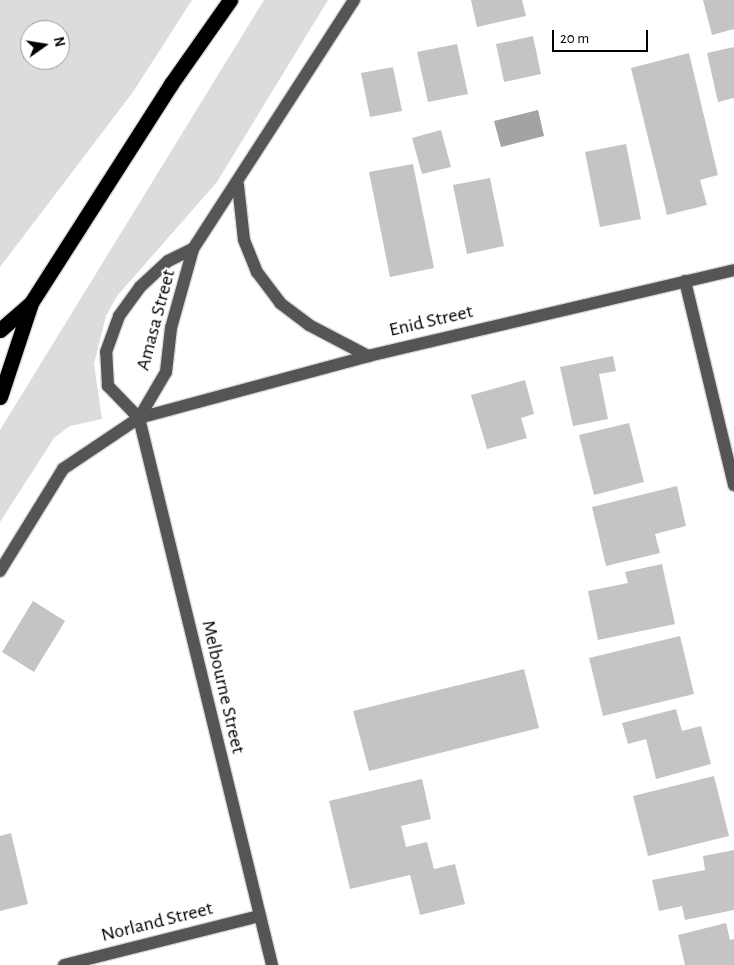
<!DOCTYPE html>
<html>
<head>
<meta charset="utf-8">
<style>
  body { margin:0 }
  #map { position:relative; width:734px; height:965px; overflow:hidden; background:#fff; font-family:"Alegreya Sans",sans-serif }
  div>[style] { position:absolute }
  .green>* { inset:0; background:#dcdcdc }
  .water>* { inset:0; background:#a3a3a3 }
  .building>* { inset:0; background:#c4c4c4 }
  .roads { filter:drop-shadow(1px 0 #dbdbdb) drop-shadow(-1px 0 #dbdbdb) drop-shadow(0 1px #dbdbdb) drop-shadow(0 -1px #dbdbdb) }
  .minor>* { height:12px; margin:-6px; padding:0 6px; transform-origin:6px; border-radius:6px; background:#555 }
  .highway>* { height:15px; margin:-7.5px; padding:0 7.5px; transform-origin:7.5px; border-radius:7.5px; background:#000 }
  span { translate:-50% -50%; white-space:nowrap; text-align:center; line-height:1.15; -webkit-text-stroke:4px #fff; paint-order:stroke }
  .street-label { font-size:20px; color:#000 }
  .north { position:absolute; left:20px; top:20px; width:50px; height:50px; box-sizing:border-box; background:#fff; border:1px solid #999; border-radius:50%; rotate:77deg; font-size:14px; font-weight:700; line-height:20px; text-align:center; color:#000 }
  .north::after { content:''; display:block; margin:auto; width:18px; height:22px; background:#000; clip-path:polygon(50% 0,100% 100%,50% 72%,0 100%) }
  .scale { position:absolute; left:552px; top:30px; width:96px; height:22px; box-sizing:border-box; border:2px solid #000; border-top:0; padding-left:6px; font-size:15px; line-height:18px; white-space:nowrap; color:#000; -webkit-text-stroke:4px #fff; paint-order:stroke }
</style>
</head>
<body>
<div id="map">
  <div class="green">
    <i style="clip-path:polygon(evenodd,0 0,192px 0,133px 92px,0 267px,0 0,30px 30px,60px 30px,60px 60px,30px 60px,30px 30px)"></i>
    <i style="clip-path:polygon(264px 0,328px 0,217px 182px,117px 296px,106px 316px,94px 364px,102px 419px,70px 426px,54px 438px,0 522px,0 430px)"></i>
  </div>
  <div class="water">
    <i style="clip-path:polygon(538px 110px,544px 136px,501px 147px,494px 121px)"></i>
  </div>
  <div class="building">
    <i style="clip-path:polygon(471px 0,522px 0,526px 16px,477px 27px)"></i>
    <i style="clip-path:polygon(703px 0,734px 0,734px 29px,712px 35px)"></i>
    <i style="clip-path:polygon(533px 36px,541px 74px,504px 82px,496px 44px)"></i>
    <i style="clip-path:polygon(457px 44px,468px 94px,428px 102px,417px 52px)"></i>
    <i style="clip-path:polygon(734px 47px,734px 98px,718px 102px,707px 53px)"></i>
    <i style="clip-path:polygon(689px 53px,718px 175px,700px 180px,707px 205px,667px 215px,631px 68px)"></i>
    <i style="clip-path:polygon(393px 67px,402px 111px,370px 117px,361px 73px)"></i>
    <i style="clip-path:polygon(441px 130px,451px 167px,422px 174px,412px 138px)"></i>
    <i style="clip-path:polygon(626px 144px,641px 219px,600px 227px,585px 152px)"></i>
    <i style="clip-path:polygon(413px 164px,434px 268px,390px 277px,369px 172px)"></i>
    <i style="clip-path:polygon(490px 178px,504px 246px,467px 254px,453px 185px)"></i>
    <i style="clip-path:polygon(613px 356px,616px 371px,599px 374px,608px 419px,573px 426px,560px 367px)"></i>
    <i style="clip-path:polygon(525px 380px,534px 414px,521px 418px,527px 438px,487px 449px,471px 395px)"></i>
    <i style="clip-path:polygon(629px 423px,644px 482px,594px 495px,579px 435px)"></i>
    <i style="clip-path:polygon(677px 486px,686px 526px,655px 534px,660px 553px,606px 566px,592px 507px)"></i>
    <i style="clip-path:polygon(662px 564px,675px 624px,598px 640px,588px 591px,628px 583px,625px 572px)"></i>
    <i style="clip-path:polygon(33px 601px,65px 621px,34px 672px,2px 652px)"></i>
    <i style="clip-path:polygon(680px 636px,694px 694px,603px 716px,589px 658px)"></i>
    <i style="clip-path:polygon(524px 669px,539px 728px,369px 771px,353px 711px)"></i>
    <i style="clip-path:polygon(676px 709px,682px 731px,701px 726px,711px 764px,656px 779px,646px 739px,628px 744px,622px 723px)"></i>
    <i style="clip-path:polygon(714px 776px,729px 836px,648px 856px,633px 796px)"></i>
    <i style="clip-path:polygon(422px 779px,431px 819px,401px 826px,406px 847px,427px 842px,434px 869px,455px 864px,465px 904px,420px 915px,410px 875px,350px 889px,329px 801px)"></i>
    <i style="clip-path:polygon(11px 833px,28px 904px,0 911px,0 836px)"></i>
    <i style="clip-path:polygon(734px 850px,734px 910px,685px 920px,682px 906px,659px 911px,652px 880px,705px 870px,703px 856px)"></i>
    <i style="clip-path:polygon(726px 923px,730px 940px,734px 939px,734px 965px,685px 965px,678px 935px)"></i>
  </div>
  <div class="roads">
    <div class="minor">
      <i style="left:238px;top:185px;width:55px;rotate:83.8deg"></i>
      <i style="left:244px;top:240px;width:35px;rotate:68deg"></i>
      <i style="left:257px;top:272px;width:39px;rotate:53deg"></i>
      <i style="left:280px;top:303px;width:36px;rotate:37deg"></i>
      <i style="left:309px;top:325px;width:67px;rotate:27.7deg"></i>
      <i style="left:685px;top:281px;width:210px;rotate:76.5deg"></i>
      <i style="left:139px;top:418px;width:563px;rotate:76.33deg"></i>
      <i style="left:139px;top:418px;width:53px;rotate:-59.6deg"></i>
      <i style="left:166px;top:372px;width:44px;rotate:-83.5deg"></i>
      <i style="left:171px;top:328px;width:82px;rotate:-74.4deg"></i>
      <i style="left:193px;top:249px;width:297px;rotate:-57.1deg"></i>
      <i style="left:139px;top:418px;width:45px;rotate:-134.1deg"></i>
      <i style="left:108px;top:386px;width:34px;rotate:-93deg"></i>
      <i style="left:106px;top:352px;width:38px;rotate:-70deg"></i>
      <i style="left:119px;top:316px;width:36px;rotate:-54deg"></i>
      <i style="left:140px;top:287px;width:38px;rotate:-43deg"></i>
      <i style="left:168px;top:261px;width:28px;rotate:-26deg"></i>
      <i style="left:0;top:571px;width:120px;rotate:-58.3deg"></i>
      <i style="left:63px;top:469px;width:92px;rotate:-33.9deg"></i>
      <i style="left:139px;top:418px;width:237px;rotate:-15.1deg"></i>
      <i style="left:368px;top:356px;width:376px;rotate:-13.2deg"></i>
      <i style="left:64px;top:965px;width:201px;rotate:-14.1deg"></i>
    </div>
    <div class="highway">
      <i style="left:0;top:330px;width:40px;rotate:-41deg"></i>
      <i style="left:0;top:397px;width:99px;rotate:-71.7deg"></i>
      <i style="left:31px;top:303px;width:260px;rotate:-57.4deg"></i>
      <i style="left:171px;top:84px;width:103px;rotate:-54.9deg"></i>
    </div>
  </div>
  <div class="street-label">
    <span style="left:156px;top:320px;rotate:-75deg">Amasa Street</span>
    <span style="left:431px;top:321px;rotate:-13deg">Enid Street</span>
    <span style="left:223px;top:687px;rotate:77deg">Melbourne Street</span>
    <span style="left:157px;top:922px;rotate:-14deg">Norland Street</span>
  </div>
  <div class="north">N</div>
  <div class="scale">20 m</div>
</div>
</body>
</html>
